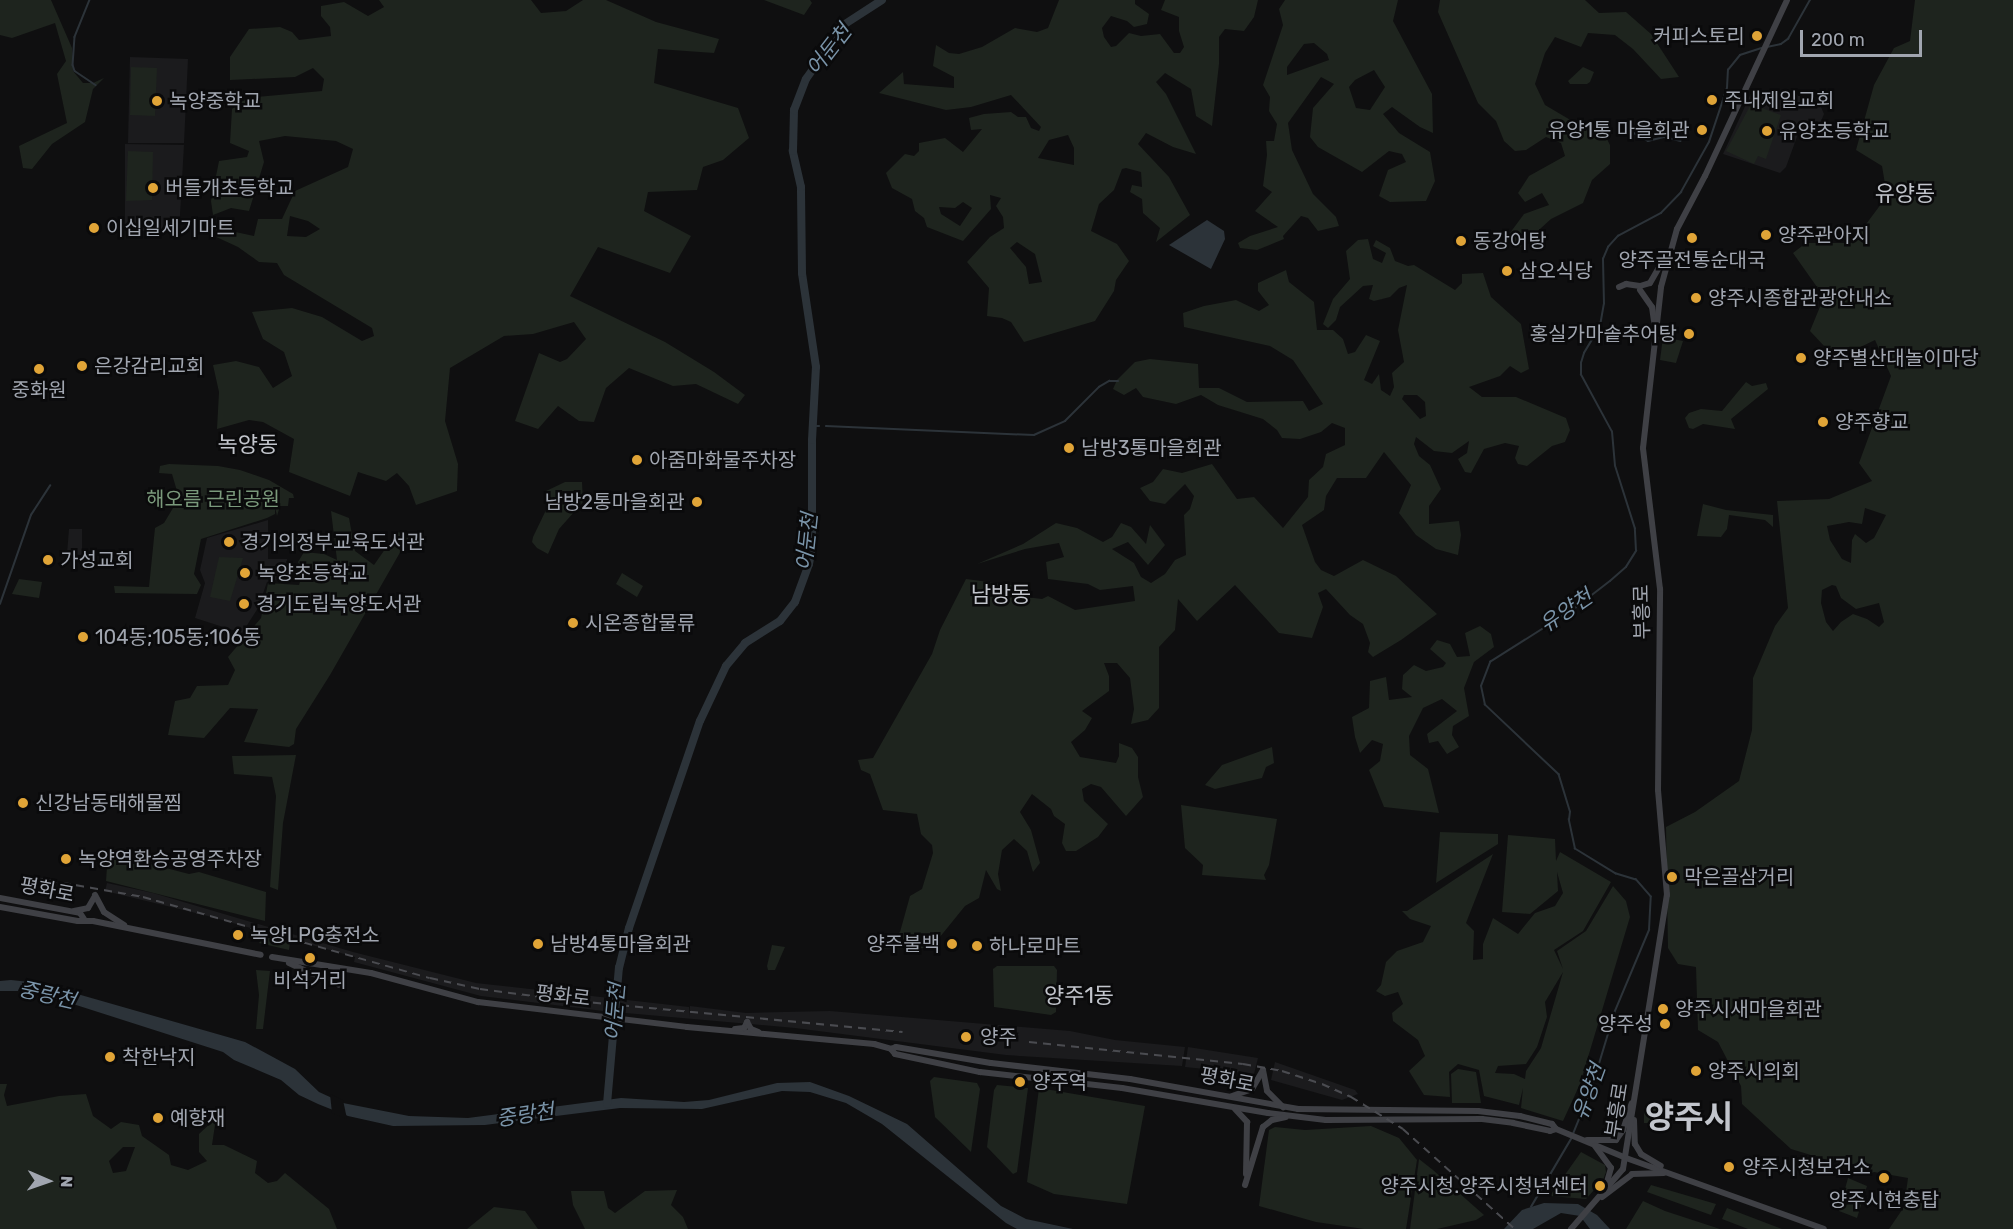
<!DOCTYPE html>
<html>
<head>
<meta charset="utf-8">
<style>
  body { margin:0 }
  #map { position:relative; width:2013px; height:1229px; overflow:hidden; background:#0f0f10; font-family:Rubik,"Noto Sans KR",sans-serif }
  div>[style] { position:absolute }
  .built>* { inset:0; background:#1b1b1d }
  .green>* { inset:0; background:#1e241e }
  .water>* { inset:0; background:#2c3339 }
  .pier>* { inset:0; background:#0f0f10 }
  .stream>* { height:1.5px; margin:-0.75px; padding:0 0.75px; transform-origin:0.75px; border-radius:0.75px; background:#2c3339 }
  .river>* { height:8px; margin:-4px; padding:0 4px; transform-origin:4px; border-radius:4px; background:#2c3339 }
  .secondary>* { height:6px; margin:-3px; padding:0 3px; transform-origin:3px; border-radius:3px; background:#3f4045 }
  .rail>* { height:1.5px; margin-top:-0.75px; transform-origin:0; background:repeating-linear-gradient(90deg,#4a4b50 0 8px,transparent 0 14px) }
  .dots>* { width:16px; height:16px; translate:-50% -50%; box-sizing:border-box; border:3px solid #0a0a0b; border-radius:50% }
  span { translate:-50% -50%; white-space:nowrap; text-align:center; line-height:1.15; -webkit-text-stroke:5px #0a0a0b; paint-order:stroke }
  .poi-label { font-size:20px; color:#a1a6b0 }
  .right { translate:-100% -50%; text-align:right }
  .left { translate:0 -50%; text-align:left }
  .park-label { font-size:20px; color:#7a997b }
  .street-label { font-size:20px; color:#a1a6b0 }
  .water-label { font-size:21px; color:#7a94a9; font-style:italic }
  .quarter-label { font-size:22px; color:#c2c5cc }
  .town-label { font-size:32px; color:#c2c5cc; font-weight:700 }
  .north { position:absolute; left:18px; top:1151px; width:60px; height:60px; -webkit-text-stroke:4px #0a0a0b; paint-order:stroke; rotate:92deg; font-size:16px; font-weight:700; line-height:24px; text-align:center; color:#a1a6b0 }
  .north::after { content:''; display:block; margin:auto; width:21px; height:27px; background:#a1a6b0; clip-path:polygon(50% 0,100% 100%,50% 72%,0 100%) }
  .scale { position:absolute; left:1800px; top:30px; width:122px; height:27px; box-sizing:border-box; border:3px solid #a1a6b0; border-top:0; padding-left:8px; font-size:18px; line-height:21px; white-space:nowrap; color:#a1a6b0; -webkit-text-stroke:4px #0a0a0b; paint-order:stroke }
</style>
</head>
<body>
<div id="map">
  <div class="built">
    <i style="clip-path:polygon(130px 57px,188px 59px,184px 143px,128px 143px)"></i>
    <i style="clip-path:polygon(1753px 89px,1809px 96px,1821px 107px,1824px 114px,1817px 131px,1801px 131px,1798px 134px,1786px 167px,1780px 173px,1723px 154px)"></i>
    <i style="clip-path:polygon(125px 144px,184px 145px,179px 232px,125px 230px)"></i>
    <i style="clip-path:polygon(268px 520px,268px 559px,287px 559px,288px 577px,267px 582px,258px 608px,242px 633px,195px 618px,205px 583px,200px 570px,207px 538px)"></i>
    <i style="clip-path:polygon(69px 529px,82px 529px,82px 555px,67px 554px)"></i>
    <i style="clip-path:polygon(107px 883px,153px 893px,353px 952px,476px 983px,689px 1007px,689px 1017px,690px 1006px,746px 1013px,830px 1011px,1070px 1031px,1115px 1040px,1185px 1047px,1182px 1066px,1006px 1055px,795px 1028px,603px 1011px,481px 996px,354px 962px,355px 957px,204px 915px,105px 891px)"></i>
    <i style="clip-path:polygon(1188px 1047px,1258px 1058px,1254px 1074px,1185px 1067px)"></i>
    <i style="clip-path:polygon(1275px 1062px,1355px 1090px,1358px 1094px,1342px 1100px,1271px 1080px)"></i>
  </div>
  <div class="green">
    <i style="clip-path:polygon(0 0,51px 0,72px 48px,73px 71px,83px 83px,93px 83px,104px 78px,93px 89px,85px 122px,52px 144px,32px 169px,23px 168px,19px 146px,67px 123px,57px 74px,66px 61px,55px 23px,12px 38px,0 35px)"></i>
    <i style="clip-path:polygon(evenodd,379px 0,531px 0,541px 13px,566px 11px,583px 0,606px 0,656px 22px,719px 39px,714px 53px,658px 49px,654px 83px,738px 108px,749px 138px,723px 160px,703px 167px,697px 190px,648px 192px,644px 211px,691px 236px,670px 273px,598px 247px,570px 296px,665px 342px,714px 372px,745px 395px,738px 404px,696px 384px,673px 386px,629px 368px,606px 388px,594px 422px,579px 421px,558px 406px,538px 429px,515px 421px,539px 353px,560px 362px,567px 359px,586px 339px,574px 322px,533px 334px,504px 336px,450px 368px,445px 421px,458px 464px,457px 491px,416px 505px,409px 486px,397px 473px,386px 481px,358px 472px,350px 496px,289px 472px,294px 439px,263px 422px,249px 420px,217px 429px,219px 392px,213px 365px,236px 361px,259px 367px,273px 388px,292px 376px,284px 352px,263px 339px,252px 312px,292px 308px,322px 317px,362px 341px,374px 336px,372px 328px,284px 275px,277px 263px,259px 262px,238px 247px,212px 235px,217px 228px,254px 236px,258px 219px,282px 219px,295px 191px,348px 167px,353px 149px,336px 141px,285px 136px,259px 141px,264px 162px,249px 211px,231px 208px,213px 215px,211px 201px,219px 161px,247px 157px,249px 151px,230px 143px,232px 109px,247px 98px,322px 91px,324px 79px,313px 68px,295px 77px,230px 80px,230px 57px,249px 29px,280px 27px,292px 32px,299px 40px,331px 36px,330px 27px,321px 16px,321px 6px,344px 2px,368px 16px,384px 7px,379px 0,290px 216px,308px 221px,320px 229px,306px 237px,287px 236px,290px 216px)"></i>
    <i style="clip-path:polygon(764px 0,810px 0,812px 3px,804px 15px)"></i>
    <i style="clip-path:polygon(evenodd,1059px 0,1135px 0,1135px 4px,1149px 14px,1147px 24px,1134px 27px,1127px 21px,1111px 16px,1102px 28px,1104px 37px,1111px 47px,1116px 46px,1129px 33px,1141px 36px,1160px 34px,1174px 53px,1180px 53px,1184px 47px,1179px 31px,1179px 17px,1161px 10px,1165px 0,1258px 0,1254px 17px,1244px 31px,1225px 29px,1219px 37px,1219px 64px,1212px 126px,1196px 116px,1191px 89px,1165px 73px,1156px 82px,1166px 94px,1196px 154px,1173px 147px,1146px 133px,1138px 144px,1169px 177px,1190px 215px,1156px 242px,1160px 228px,1143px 213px,1142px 199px,1130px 192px,1132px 185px,1142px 187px,1141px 172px,1126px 168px,1122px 169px,1114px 190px,1099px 204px,1091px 231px,1117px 244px,1129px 261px,1116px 280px,1114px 291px,1095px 321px,1024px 342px,1011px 322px,1002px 318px,987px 316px,989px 288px,967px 262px,990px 237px,1004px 228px,1003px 217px,996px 206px,1001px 198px,990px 195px,991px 209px,963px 241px,927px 227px,924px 218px,915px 211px,912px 199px,892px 188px,886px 173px,905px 154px,914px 156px,919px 151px,919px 143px,945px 138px,963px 152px,982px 129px,971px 130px,969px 118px,984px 114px,1011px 112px,1018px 117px,1026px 117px,1031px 128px,1039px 131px,1041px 127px,1011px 95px,971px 107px,946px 110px,879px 93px,903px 72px,904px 84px,954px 88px,954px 77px,933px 66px,936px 45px,949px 53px,959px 54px,982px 47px,1015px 28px,1037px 32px,1048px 28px,1059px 0,1068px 135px,1074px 148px,1074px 165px,1038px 158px,1049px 140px,1068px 135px,1059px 0,963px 202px,972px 208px,960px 226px,941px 214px,939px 207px,955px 208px,963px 202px,1059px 0,1017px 242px,1035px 254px,1042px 282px,1029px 284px,1026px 267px,1010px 248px,1017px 242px)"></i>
    <i style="clip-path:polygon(evenodd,1285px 0,1398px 0,1393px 21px,1432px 94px,1433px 133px,1420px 127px,1392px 107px,1383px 114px,1399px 133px,1430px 152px,1435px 181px,1426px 201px,1390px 202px,1379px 196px,1388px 170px,1406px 162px,1402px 154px,1389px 151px,1362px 172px,1318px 147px,1310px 137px,1313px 108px,1334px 84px,1321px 77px,1288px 123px,1292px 150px,1313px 194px,1336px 217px,1339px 226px,1318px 231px,1308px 218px,1301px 216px,1283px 236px,1284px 239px,1257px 250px,1240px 248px,1238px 243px,1250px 236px,1278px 227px,1255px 211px,1272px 192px,1263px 186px,1267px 155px,1266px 141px,1274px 141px,1277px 124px,1269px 111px,1270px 97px,1263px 85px,1283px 25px,1279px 9px,1285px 0,1314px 43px,1327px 54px,1329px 60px,1287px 75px,1287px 67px,1304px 44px,1314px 43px,1285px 0,1374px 70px,1385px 87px,1370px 110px,1356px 108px,1349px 87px,1355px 80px,1374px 70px)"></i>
    <i style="clip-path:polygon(1440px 0,1585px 0,1599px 13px,1626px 12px,1651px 34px,1679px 77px,1661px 79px,1633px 49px,1615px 35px,1588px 33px,1581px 47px,1555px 37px,1545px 53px,1535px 84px,1545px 105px,1584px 128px,1604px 133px,1610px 145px,1610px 164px,1592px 180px,1583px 203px,1551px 219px,1520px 247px,1507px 237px,1524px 214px,1549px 205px,1542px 193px,1525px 202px,1518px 193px,1529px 176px,1565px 156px,1561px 143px,1546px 137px,1526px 150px,1515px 151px,1504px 141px,1496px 121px,1478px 103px,1438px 12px)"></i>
    <i style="clip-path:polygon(evenodd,1915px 0,2013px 0,2013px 1229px,1889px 1229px,1904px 1207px,1908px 1178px,1874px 1172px,1865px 1176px,1847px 1166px,1791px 1149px,1742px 1104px,1741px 1086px,1718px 1042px,1698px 1030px,1696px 967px,1678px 964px,1668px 948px,1666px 827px,1695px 812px,1739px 781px,1752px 730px,1753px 678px,1775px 626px,1788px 608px,1777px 501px,1829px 499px,1872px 481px,1859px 463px,1891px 376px,1875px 340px,1846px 354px,1825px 347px,1810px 331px,1824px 297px,1793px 253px,1806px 243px,1852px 243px,1887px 196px,1882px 166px,1856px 150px,1874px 85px,1894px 48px,1910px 41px,1915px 0,1865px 508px,1886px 515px,1874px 538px,1866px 543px,1855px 534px,1852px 540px,1851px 563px,1842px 559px,1830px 540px,1827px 526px,1849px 522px,1862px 524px,1865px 508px,1915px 0,1832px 585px,1836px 586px,1841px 598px,1856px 609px,1879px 603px,1884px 622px,1879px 627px,1867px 619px,1853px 614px,1841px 622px,1833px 631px,1826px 622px,1821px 603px,1822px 590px,1832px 585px)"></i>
    <i style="clip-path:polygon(131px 67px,157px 68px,155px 116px,130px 115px)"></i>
    <i style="clip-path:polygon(1583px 67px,1594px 72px,1590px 82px,1587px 84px,1570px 84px,1568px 81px)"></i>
    <i style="clip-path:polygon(1751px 104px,1781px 115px,1766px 159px,1758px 156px,1754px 164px,1726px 151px)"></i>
    <i style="clip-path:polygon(128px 151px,153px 152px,152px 200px,126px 201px)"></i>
    <i style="clip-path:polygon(evenodd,1368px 239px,1373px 259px,1382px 263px,1386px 253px,1373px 246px,1376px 240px,1390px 248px,1395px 261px,1408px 266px,1414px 265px,1455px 290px,1462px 283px,1462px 274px,1483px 273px,1491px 297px,1521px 324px,1529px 369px,1521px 373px,1510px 366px,1500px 376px,1469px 387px,1482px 397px,1516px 397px,1566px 418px,1570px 430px,1565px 442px,1552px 446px,1527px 466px,1518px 464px,1515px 458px,1519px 446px,1505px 443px,1484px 449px,1471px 473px,1465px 472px,1458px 459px,1467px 453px,1469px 441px,1452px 453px,1434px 451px,1416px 437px,1414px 444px,1419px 456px,1430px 465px,1441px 489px,1429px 506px,1429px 524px,1459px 521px,1461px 535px,1458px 555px,1436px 549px,1416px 535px,1399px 513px,1411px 485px,1384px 452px,1366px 478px,1337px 478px,1326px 496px,1324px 510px,1302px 525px,1315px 562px,1321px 570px,1334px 576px,1363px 560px,1396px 576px,1437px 614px,1401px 640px,1373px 657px,1368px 652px,1370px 643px,1363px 624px,1350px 615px,1326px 589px,1318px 593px,1323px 607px,1312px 638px,1279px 633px,1235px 585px,1197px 621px,1178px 599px,1175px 630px,1159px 647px,1159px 708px,1148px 720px,1131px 724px,1134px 709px,1130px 678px,1117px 663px,1104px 663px,1109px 676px,1109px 691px,1082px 711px,1092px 718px,1085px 730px,1071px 742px,1080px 757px,1116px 763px,1119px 756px,1119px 743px,1132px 748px,1138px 757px,1138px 777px,1143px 797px,1126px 816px,1101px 787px,1091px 784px,1082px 789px,1084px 801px,1108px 824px,1098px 837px,1076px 851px,1066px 851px,1062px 843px,1065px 824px,1054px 816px,1051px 809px,1032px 794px,1020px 812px,1031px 830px,1040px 863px,1033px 872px,1027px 851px,1014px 839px,1002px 850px,998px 874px,1001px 891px,997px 889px,986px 870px,979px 898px,965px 906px,931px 948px,883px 949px,900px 932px,910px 896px,922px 889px,933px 853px,932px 845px,921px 834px,917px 814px,883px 810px,870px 774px,861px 770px,858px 760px,873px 758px,932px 654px,940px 630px,966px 579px,1011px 585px,1026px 597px,1042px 599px,1048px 596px,1075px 610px,1135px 601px,1133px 586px,1100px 590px,1088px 584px,1048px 579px,1046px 562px,1064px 557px,1059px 543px,1025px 549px,977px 564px,1023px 544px,1056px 523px,1077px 528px,1103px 542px,1112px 537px,1121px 523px,1131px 527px,1146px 544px,1150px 525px,1165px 545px,1148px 565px,1128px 542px,1112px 549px,1134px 563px,1141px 577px,1151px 583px,1165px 574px,1175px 560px,1186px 555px,1184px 515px,1190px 509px,1194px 496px,1185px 484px,1165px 504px,1150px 501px,1140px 488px,1153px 482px,1163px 469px,1182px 473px,1212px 464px,1237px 499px,1254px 497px,1283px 528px,1308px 497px,1309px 480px,1323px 467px,1326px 454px,1345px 445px,1345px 428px,1332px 423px,1321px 432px,1300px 439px,1282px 438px,1277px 430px,1263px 419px,1218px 405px,1201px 395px,1176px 404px,1143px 397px,1136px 388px,1124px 395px,1113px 389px,1117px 380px,1135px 362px,1150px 359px,1198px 364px,1199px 388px,1219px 388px,1247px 402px,1303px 401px,1309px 411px,1323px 404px,1293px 360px,1270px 346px,1184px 327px,1183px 313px,1204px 306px,1236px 300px,1259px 311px,1269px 305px,1258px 291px,1258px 283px,1286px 270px,1289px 282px,1314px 302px,1317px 330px,1333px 330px,1343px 339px,1348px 354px,1355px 352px,1366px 335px,1380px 341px,1364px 380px,1372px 384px,1379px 374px,1381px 390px,1390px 396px,1394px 387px,1392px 373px,1404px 362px,1398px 330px,1407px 285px,1399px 288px,1390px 297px,1374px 301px,1369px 299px,1373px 285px,1363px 286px,1340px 307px,1336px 320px,1328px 328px,1323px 324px,1333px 299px,1350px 279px,1346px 251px,1358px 240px,1368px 239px,1404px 395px,1417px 395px,1425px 402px,1426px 416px,1420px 419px,1402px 399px,1404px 395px)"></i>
    <i style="clip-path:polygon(1663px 337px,1683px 341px,1676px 363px,1660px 360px)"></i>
    <i style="clip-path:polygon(1746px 382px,1752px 386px,1766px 383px,1768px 389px,1731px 419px,1735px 429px,1703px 424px,1693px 429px,1689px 428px,1685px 418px,1689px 413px,1701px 409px,1722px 411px)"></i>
    <i style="clip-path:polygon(169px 464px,218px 466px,240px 470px,269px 480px,293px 494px,294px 498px,289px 498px,288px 506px,280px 506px,277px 516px,275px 507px,275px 514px,267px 518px,201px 539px,194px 574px,201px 585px,197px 594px,115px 593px,114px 586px,149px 587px,155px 528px,164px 523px,179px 498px,172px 474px,159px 473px,160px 466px)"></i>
    <i style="clip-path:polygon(565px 482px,582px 482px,583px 502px,559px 529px,548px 554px,537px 548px,532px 542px,533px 537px,547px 508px,544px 492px)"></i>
    <i style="clip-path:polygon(1703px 504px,1726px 510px,1773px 515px,1773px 527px,1765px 520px,1729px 515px,1727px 529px,1721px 537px,1697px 536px)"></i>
    <i style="clip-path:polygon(331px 511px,349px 518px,355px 551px,374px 565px,397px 532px,410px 535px,330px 675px,296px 729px,294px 744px,289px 747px,244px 742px,258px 709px,230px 708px,204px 738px,168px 735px,175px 701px,190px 698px,197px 686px,228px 685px,235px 670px,228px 657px,261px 618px,268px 583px,299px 585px,303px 572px,298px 562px,304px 552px,324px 554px,337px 560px)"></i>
    <i style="clip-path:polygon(219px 557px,243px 558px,230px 601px,210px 597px)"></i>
    <i style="clip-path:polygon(622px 573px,643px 586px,637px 597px,616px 584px)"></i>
    <i style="clip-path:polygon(19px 579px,42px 582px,39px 598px,12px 594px)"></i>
    <i style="clip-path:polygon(1480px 626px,1491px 634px,1494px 647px,1474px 662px,1464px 688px,1469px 716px,1453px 726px,1452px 735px,1459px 747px,1447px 754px,1438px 741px,1429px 743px,1427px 734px,1457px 711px,1442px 699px,1423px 708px,1409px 736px,1410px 755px,1428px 769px,1439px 813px,1384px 807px,1369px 770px,1380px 761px,1383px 744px,1372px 740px,1360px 753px,1355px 737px,1352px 717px,1369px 708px,1370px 681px,1386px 677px,1389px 700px,1412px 697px,1402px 689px,1403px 675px,1414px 665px,1426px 671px,1443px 667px,1446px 663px,1430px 649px,1437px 640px,1450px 644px,1457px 657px,1470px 656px,1465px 633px)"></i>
    <i style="clip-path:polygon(1272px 747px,1274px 763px,1266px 767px,1262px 778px,1215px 789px,1205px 785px,1222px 765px)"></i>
    <i style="clip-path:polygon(296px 755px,283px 823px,278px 890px,270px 887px,276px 796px,272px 777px,234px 774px,232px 756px)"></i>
    <i style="clip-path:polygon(1181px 805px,1277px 819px,1269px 865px,1264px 875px,1266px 880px,1202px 875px,1203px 865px,1185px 848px)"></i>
    <i style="clip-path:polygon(1440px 832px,1498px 834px,1498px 844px,1436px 883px)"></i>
    <i style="clip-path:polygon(evenodd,1508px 835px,1555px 839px,1556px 861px,1560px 852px,1611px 882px,1583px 931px,1554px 950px,1563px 969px,1557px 951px,1586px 931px,1613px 886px,1626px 901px,1630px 917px,1580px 1084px,1563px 1121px,1521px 1108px,1523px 1088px,1519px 1105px,1484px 1096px,1479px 1070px,1458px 1064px,1449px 1072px,1450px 1097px,1424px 1095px,1409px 1071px,1425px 1056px,1418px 1040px,1393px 1021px,1392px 1013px,1403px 1004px,1398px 992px,1385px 996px,1376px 991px,1381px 985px,1386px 962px,1397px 951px,1423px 942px,1431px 926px,1410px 919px,1402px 911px,1407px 911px,1493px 854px,1466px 923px,1474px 931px,1473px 960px,1483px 959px,1483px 944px,1493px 918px,1518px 934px,1535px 913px,1555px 906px,1563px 893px,1557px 872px,1558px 891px,1530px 914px,1502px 912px,1508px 835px,1563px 972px,1541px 1048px,1526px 1071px,1525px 1079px,1514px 1074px,1495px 1073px,1498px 1066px,1526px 1064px,1537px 1047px,1547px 1017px,1545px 1002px,1563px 972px)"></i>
    <i style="clip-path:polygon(108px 853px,189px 874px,199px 872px,266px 892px,265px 921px,106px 881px)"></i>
    <i style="clip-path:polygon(259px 933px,290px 942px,289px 950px,259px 943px,262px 939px)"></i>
    <i style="clip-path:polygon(772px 945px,785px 947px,775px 970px,768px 970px,767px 966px)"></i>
    <i style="clip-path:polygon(997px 966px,1054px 966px,1057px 970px,1056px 1012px,1051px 1015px,994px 1007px,993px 969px)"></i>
    <i style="clip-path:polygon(256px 970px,270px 971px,263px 1029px,256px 1029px,259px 995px)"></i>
    <i style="clip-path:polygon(1458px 1069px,1476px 1072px,1481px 1103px,1452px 1103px,1451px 1074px)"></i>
    <i style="clip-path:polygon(934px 1077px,977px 1083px,980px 1089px,971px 1152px,935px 1117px,930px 1081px)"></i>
    <i style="clip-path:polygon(evenodd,0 1084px,7px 1084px,4px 1095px,7px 1106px,59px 1096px,86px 1094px,93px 1116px,111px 1129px,121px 1122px,139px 1125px,142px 1136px,169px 1155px,171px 1165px,188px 1170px,207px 1161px,199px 1152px,199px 1134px,216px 1118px,212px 1145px,224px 1145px,257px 1161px,255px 1173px,268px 1183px,277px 1181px,285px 1173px,329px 1209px,337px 1229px,0 1229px,0 1084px,123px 1147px,135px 1147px,126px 1171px,113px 1173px,109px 1161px,123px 1147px)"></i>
    <i style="clip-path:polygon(997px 1085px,1028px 1088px,1017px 1172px,1013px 1174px,987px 1147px,994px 1090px)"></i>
    <i style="clip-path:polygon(1039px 1088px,1145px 1106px,1127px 1204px,1054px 1194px,1027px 1182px)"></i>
    <i style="clip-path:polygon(1644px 1107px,1660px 1109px,1660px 1123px,1644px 1123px)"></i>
    <i style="clip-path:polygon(1371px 1126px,1399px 1138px,1417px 1160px,1406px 1229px,1364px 1229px,1316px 1222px,1259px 1206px,1269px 1130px,1275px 1127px,1305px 1130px)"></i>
    <i style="clip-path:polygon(1581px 1152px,1605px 1165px,1606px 1172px,1603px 1180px,1586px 1199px,1550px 1196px)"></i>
    <i style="clip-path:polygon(1419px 1159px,1433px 1170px,1484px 1215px,1476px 1220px,1437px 1229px,1410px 1229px)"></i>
    <i style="clip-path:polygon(1848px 1178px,1867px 1186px,1857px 1218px,1839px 1211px)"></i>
    <i style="clip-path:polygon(1651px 1185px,1716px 1204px,1711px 1215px,1647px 1192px)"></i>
    <i style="clip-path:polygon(677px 1190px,671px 1205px,683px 1217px,688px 1229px,585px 1229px,573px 1205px,571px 1191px,604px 1191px,608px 1208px,615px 1213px,645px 1191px)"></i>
    <i style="clip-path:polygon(1643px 1201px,1665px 1211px,1720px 1229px,1626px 1229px)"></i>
    <i style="clip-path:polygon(494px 1207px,525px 1211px,538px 1229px,467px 1229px)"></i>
    <i style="clip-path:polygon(1727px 1208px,1782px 1229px,1748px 1229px,1722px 1219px)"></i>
  </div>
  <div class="water">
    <i style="clip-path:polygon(1207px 220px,1224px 231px,1225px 239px,1211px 269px,1169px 245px)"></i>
    <i style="clip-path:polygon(11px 980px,39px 983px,245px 1042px,295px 1069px,319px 1092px,343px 1103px,409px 1116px,468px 1118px,621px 1098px,684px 1102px,709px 1100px,777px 1083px,810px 1082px,849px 1096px,907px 1124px,1001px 1206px,1026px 1219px,1073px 1229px,1017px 1229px,1006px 1223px,882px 1124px,846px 1103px,810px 1092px,782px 1091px,702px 1109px,620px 1108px,485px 1125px,393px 1126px,348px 1116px,318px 1104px,299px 1095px,281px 1080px,234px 1060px,223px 1052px,48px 996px,21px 991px,0 991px,0 981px)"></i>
    <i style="clip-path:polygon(1544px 1203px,1578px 1204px,1597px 1215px,1610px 1229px,1590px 1229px,1580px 1216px,1561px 1213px,1533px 1229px,1504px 1229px,1522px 1210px)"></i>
  </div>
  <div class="pier">
    <i style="clip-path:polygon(330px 1094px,343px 1100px,347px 1119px,332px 1113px)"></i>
  </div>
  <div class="stream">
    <i style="left:90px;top:0;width:40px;rotate:112deg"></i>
    <i style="left:75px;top:37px;width:28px;rotate:94deg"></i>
    <i style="left:73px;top:65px;width:6px;rotate:72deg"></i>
    <i style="left:75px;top:71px;width:25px;rotate:34deg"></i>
    <i style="left:1767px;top:47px;width:14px;rotate:-12deg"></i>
    <i style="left:1781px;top:44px;width:9px;rotate:-36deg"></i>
    <i style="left:1788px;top:39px;width:45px;rotate:-60.6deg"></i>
    <i style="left:1632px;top:132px;width:18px;rotate:29deg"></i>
    <i style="left:1648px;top:141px;width:16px;rotate:-14deg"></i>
    <i style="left:1664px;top:137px;width:17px;rotate:13deg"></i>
    <i style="left:813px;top:426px;width:6px"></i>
    <i style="left:826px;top:426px;width:208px;rotate:2.5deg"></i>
    <i style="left:1034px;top:435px;width:34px;rotate:-24deg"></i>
    <i style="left:1065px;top:421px;width:48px;rotate:-45deg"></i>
    <i style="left:1099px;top:387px;width:12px;rotate:-31deg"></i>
    <i style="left:1109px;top:381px;width:9px"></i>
    <i style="left:0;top:604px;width:94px;rotate:-70.8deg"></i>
    <i style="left:31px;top:515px;width:35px;rotate:-57deg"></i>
    <i style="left:1573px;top:1134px;width:51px;rotate:-68deg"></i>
    <i style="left:1592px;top:1087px;width:79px;rotate:-73.2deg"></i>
    <i style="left:1615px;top:1011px;width:88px;rotate:-67.2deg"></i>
    <i style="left:1649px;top:930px;width:33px;rotate:-87deg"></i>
    <i style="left:1651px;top:897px;width:23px;rotate:-131deg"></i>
    <i style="left:1636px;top:880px;width:21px;rotate:-163deg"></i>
    <i style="left:1616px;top:874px;width:48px;rotate:-148.6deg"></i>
    <i style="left:1575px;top:849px;width:30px;rotate:-102deg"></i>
    <i style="left:1569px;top:820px;width:8px;rotate:-83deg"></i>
    <i style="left:1570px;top:812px;width:39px;rotate:-107deg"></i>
    <i style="left:1559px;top:775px;width:102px;rotate:-136.6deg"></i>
    <i style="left:1485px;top:705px;width:19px;rotate:-102deg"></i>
    <i style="left:1481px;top:686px;width:26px;rotate:-69deg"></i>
    <i style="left:1490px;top:662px;width:101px;rotate:-32.4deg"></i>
    <i style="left:1575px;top:608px;width:44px;rotate:-37.6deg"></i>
    <i style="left:1610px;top:581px;width:21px;rotate:-41deg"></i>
    <i style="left:1626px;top:567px;width:19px;rotate:-58deg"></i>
    <i style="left:1636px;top:551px;width:22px;rotate:-93deg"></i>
    <i style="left:1635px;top:529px;width:66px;rotate:-107.6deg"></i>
    <i style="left:1615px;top:466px;width:34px;rotate:-95deg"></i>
    <i style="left:1612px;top:432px;width:65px;rotate:-118.5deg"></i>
    <i style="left:1581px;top:375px;width:12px;rotate:-90deg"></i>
    <i style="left:1581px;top:363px;width:10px;rotate:-73deg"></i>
    <i style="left:1584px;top:353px;width:31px;rotate:-59deg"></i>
    <i style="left:1600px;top:326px;width:22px;rotate:-80deg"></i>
    <i style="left:1604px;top:304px;width:45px;rotate:-91.3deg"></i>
    <i style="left:1603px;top:259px;width:13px;rotate:-67deg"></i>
    <i style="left:1608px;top:247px;width:15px;rotate:-48deg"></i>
    <i style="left:1618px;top:236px;width:49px;rotate:-28.1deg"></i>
    <i style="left:1661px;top:213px;width:29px;rotate:-46deg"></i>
    <i style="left:1681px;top:192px;width:57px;rotate:-60.8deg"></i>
    <i style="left:1709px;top:142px;width:57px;rotate:-71.6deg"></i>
    <i style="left:1727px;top:88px;width:18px;rotate:-87deg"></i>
    <i style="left:1728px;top:70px;width:19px;rotate:-51deg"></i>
    <i style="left:1740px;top:55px;width:23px;rotate:-18deg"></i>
    <i style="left:1531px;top:1207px;width:79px;rotate:-59.5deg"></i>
  </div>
  <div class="river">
    <i style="left:607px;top:1104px;width:137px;rotate:-85deg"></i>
    <i style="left:619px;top:968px;width:41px;rotate:-76deg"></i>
    <i style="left:629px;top:928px;width:219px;rotate:-71.1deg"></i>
    <i style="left:700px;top:721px;width:61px;rotate:-64.7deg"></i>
    <i style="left:726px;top:666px;width:30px;rotate:-50deg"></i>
    <i style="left:745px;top:643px;width:41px;rotate:-32.2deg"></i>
    <i style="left:780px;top:621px;width:24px;rotate:-52deg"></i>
    <i style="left:795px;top:602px;width:40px;rotate:-69.8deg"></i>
    <i style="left:809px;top:564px;width:17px;rotate:-80deg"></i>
    <i style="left:812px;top:547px;width:107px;rotate:-90deg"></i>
    <i style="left:812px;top:440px;width:73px;rotate:-86.9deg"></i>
    <i style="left:816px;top:367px;width:95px;rotate:-98.5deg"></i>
    <i style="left:802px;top:273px;width:86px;rotate:-90.7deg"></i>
    <i style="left:801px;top:187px;width:37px;rotate:-103deg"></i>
    <i style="left:793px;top:151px;width:41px;rotate:-88.6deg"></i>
    <i style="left:794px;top:110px;width:33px;rotate:-69deg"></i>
    <i style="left:806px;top:79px;width:67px;rotate:-54.7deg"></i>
    <i style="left:845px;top:24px;width:44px;rotate:-33deg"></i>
  </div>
  <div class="secondary">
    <i style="left:1619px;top:287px;width:8px;rotate:-23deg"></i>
    <i style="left:1626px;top:284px;width:14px;rotate:8deg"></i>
    <i style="left:1640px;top:286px;width:10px;rotate:-17deg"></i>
    <i style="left:1650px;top:283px;width:32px;rotate:-60deg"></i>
    <i style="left:1640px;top:290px;width:21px;rotate:55deg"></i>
    <i style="left:1652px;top:307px;width:14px;rotate:82deg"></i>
    <i style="left:95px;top:895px;width:19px;rotate:62deg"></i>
    <i style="left:104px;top:912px;width:24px;rotate:33deg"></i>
    <i style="left:0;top:898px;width:81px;rotate:10.6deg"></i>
    <i style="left:80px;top:913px;width:7px;rotate:56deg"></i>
    <i style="left:0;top:907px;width:79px;rotate:10.2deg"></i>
    <i style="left:78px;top:921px;width:15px"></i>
    <i style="left:93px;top:921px;width:171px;rotate:11.4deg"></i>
    <i style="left:74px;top:911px;width:14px;rotate:-12deg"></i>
    <i style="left:88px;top:908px;width:14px;rotate:-60deg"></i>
    <i style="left:272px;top:957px;width:100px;rotate:9.2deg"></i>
    <i style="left:371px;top:973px;width:111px;rotate:15.2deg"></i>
    <i style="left:478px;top:1002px;width:210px;rotate:6.8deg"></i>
    <i style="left:687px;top:1027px;width:188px;rotate:5.2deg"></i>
    <i style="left:874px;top:1044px;width:18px;rotate:16deg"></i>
    <i style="left:891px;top:1049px;width:6px;rotate:51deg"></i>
    <i style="left:895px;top:1054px;width:87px;rotate:12deg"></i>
    <i style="left:980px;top:1072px;width:143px;rotate:6.4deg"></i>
    <i style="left:1122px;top:1088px;width:148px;rotate:9.7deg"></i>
    <i style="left:1268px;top:1113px;width:58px;rotate:6.9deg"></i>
    <i style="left:1326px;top:1120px;width:156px;rotate:-0.4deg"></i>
    <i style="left:1482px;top:1119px;width:31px;rotate:7deg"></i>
    <i style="left:1513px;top:1123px;width:38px;rotate:12deg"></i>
    <i style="left:1550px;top:1131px;width:6px;rotate:-18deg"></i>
    <i style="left:289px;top:963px;width:23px;rotate:25deg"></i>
    <i style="left:310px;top:973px;width:24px;rotate:15deg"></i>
    <i style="left:333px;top:979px;width:8px;rotate:45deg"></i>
    <i style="left:735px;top:1029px;width:9px;rotate:-6deg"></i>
    <i style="left:744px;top:1028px;width:7px;rotate:-63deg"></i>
    <i style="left:747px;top:1022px;width:8px;rotate:60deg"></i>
    <i style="left:751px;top:1029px;width:8px;rotate:23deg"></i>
    <i style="left:891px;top:1049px;width:5px;rotate:-22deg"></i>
    <i style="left:896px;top:1047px;width:96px;rotate:9.6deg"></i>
    <i style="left:991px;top:1063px;width:140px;rotate:6.6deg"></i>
    <i style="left:1130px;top:1079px;width:171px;rotate:10.1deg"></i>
    <i style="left:1298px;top:1109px;width:180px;rotate:0.6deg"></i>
    <i style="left:1478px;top:1111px;width:42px;rotate:6.8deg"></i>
    <i style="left:1520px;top:1116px;width:33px;rotate:14deg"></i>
    <i style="left:1552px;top:1124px;width:6px;rotate:51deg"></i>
    <i style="left:1556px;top:1129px;width:76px;rotate:22.5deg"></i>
    <i style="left:1626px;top:1158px;width:210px;rotate:19.7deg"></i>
    <i style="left:1263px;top:1070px;width:21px;rotate:79deg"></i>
    <i style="left:1267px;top:1091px;width:23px;rotate:45deg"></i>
    <i style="left:1232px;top:1096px;width:21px;rotate:-19deg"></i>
    <i style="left:1252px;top:1089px;width:22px;rotate:-60deg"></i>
    <i style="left:1235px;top:1109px;width:18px;rotate:47deg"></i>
    <i style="left:1247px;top:1122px;width:52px;rotate:91.1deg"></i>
    <i style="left:1634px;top:1120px;width:24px;rotate:88deg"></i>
    <i style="left:1635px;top:1144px;width:12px;rotate:59deg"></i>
    <i style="left:1641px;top:1154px;width:23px;rotate:31deg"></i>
    <i style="left:1587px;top:1140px;width:29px"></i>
    <i style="left:1616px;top:1140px;width:12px;rotate:-55deg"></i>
    <i style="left:1623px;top:1130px;width:28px;rotate:-72deg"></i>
    <i style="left:1595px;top:1146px;width:27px;rotate:54deg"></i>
    <i style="left:1611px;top:1168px;width:22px;rotate:106deg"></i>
    <i style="left:1245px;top:1185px;width:61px;rotate:-72.8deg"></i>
    <i style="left:1263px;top:1127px;width:11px;rotate:-38deg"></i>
    <i style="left:1272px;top:1120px;width:14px;rotate:-12deg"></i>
    <i style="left:1602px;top:1197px;width:38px;rotate:-37deg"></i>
    <i style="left:1632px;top:1174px;width:32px;rotate:-2deg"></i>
    <i style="left:1571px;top:1229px;width:79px;rotate:-49.1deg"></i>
    <i style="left:1623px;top:1169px;width:278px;rotate:-80.9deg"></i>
    <i style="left:1667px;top:895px;width:105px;rotate:-94.9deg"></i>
    <i style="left:1658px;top:790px;width:201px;rotate:-89.4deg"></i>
    <i style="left:1660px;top:589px;width:142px;rotate:-96.9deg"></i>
    <i style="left:1643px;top:448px;width:162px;rotate:-83.6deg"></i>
    <i style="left:1661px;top:287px;width:60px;rotate:-74.6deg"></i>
    <i style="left:1677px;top:229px;width:60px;rotate:-62.2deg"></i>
    <i style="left:1705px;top:176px;width:194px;rotate:-65deg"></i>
  </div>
  <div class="rail">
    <i style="left:35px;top:878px;width:110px;rotate:10deg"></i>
    <i style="left:143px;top:897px;width:298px;rotate:15.8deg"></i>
    <i style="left:430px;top:978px;width:51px;rotate:12.4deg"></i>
    <i style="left:480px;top:989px;width:86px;rotate:7.4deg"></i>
    <i style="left:565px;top:1000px;width:339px;rotate:5.4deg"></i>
    <i style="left:1029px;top:1042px;width:215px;rotate:5.9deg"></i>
    <i style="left:1243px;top:1064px;width:40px;rotate:10deg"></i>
    <i style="left:1282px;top:1071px;width:42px;rotate:18deg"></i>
    <i style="left:1322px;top:1084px;width:32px;rotate:24deg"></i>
    <i style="left:1351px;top:1097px;width:61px;rotate:31.6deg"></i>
    <i style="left:1403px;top:1129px;width:150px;rotate:41.8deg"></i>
  </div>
  <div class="dots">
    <i style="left:1757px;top:36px;background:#e0a437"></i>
    <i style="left:1712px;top:100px;background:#e0a437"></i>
    <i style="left:157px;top:101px;background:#e0a437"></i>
    <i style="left:1702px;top:130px;background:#e0a437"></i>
    <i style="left:1767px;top:131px;background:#e0a437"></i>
    <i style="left:153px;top:188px;background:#e0a437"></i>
    <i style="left:94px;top:228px;background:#e0a437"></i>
    <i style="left:1766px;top:235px;background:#e0a437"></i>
    <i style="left:1692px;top:238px;background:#e0a437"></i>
    <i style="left:1461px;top:241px;background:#e0a437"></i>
    <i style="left:1507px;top:271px;background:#e0a437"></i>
    <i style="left:1696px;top:298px;background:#e0a437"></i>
    <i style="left:1689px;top:334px;background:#e0a437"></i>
    <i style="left:1801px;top:358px;background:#e0a437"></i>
    <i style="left:82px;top:366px;background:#e0a437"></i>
    <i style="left:39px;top:369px;background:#e0a437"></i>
    <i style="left:1823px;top:422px;background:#e0a437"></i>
    <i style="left:1069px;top:448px;background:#e0a437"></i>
    <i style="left:637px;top:460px;background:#e0a437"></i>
    <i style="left:697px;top:502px;background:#e0a437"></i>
    <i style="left:229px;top:542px;background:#e0a437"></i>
    <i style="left:48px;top:560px;background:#e0a437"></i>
    <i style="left:245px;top:573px;background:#e0a437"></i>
    <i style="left:244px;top:604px;background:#e0a437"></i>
    <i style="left:573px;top:623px;background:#e0a437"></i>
    <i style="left:83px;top:637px;background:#e0a437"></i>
    <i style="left:23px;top:803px;background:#e0a437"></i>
    <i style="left:66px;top:859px;background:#e0a437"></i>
    <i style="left:1672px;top:877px;background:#e0a437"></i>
    <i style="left:238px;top:935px;background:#e0a437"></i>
    <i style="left:538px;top:944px;background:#e0a437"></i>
    <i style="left:952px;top:944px;background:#e0a437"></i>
    <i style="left:977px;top:946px;background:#e0a437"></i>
    <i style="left:310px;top:958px;background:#e0a437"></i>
    <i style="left:1663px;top:1009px;background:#e0a437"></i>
    <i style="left:1665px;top:1024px;background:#e0a437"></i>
    <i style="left:966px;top:1037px;background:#e0a437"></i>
    <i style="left:110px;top:1057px;background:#e0a437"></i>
    <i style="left:1696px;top:1071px;background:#e0a437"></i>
    <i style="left:1020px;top:1082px;background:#e0a437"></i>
    <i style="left:158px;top:1118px;background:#e0a437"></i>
    <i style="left:1729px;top:1167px;background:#e0a437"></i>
    <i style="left:1884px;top:1178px;background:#e0a437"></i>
    <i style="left:1600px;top:1186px;background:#e0a437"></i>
  </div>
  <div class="poi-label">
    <span class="right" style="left:1745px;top:36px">커피스토리</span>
    <span class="left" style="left:1724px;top:100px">주내제일교회</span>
    <span class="left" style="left:169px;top:101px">녹양중학교</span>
    <span class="right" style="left:1690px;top:130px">유양1통 마을회관</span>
    <span class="left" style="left:1779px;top:131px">유양초등학교</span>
    <span class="left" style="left:165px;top:188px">버들개초등학교</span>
    <span class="left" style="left:106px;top:228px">이십일세기마트</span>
    <span class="left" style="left:1778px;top:235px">양주관아지</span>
    <span class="left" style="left:1473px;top:241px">동강어탕</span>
    <span style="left:1692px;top:260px">양주골전통순대국</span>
    <span class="left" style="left:1519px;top:271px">삼오식당</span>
    <span class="left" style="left:1708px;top:298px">양주시종합관광안내소</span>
    <span class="right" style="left:1677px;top:334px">홍실가마솥추어탕</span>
    <span class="left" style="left:1813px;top:358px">양주별산대놀이마당</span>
    <span class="left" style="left:94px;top:366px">은강감리교회</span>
    <span style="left:39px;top:390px">중화원</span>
    <span class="left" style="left:1835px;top:422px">양주향교</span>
    <span class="left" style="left:1081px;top:448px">남방3통마을회관</span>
    <span class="left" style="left:649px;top:460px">아줌마화물주차장</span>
    <span class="right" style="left:685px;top:502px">남방2통마을회관</span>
    <span class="left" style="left:241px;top:542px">경기의정부교육도서관</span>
    <span class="left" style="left:60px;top:560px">가성교회</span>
    <span class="left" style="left:257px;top:573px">녹양초등학교</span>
    <span class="left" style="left:256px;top:604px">경기도립녹양도서관</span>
    <span class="left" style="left:585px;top:623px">시온종합물류</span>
    <span class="left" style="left:95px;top:637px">104동;105동;106동</span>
    <span class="left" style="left:35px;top:803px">신강남동태해물찜</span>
    <span class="left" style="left:78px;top:859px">녹양역환승공영주차장</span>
    <span class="left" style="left:1684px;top:877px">막은골삼거리</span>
    <span class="left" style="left:250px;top:935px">녹양LPG충전소</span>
    <span class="left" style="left:550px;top:944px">남방4통마을회관</span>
    <span class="right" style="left:940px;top:944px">양주불백</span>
    <span class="left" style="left:989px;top:946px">하나로마트</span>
    <span style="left:310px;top:980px">비석거리</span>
    <span class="left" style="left:1675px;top:1009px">양주시새마을회관</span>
    <span class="right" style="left:1653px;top:1024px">양주성</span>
    <span class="left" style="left:980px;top:1037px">양주</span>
    <span class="left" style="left:122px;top:1057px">착한낙지</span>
    <span class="left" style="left:1708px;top:1071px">양주시의회</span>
    <span class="left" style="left:1032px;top:1082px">양주역</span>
    <span class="left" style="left:170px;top:1118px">예향재</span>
    <span class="left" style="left:1742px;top:1167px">양주시청보건소</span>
    <span class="right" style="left:1588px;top:1186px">양주시청.양주시청년센터</span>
    <span style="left:1884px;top:1200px">양주시현충탑</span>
  </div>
  <div class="park-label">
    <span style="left:213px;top:499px">해오름 근린공원</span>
  </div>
  <div class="street-label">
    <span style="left:1642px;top:612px;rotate:-91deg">부흥로</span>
    <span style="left:47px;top:890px;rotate:11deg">평화로</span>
    <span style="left:563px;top:996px;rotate:7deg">평화로</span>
    <span style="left:1227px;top:1080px;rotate:11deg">평화로</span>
    <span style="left:1617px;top:1110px;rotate:-81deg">부흥로</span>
  </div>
  <div class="water-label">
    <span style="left:829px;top:50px;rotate:-52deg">어둔천</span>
    <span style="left:807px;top:542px;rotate:-84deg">어둔천</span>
    <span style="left:1566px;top:611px;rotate:-34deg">유양천</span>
    <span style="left:47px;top:995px;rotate:13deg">중랑천</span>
    <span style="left:615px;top:1012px;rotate:-85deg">어둔천</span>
    <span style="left:1589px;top:1092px;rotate:-70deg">유양천</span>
    <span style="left:525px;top:1115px;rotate:-8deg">중랑천</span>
  </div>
  <div class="quarter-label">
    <span style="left:1905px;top:194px">유양동</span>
    <span style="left:248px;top:445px">녹양동</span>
    <span style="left:1001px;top:595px">남방동</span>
    <span style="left:1079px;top:996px">양주1동</span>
  </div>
  <div class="town-label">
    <span style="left:1689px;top:1117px">양주시</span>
  </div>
  <div class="north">N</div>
  <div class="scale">200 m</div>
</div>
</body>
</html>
